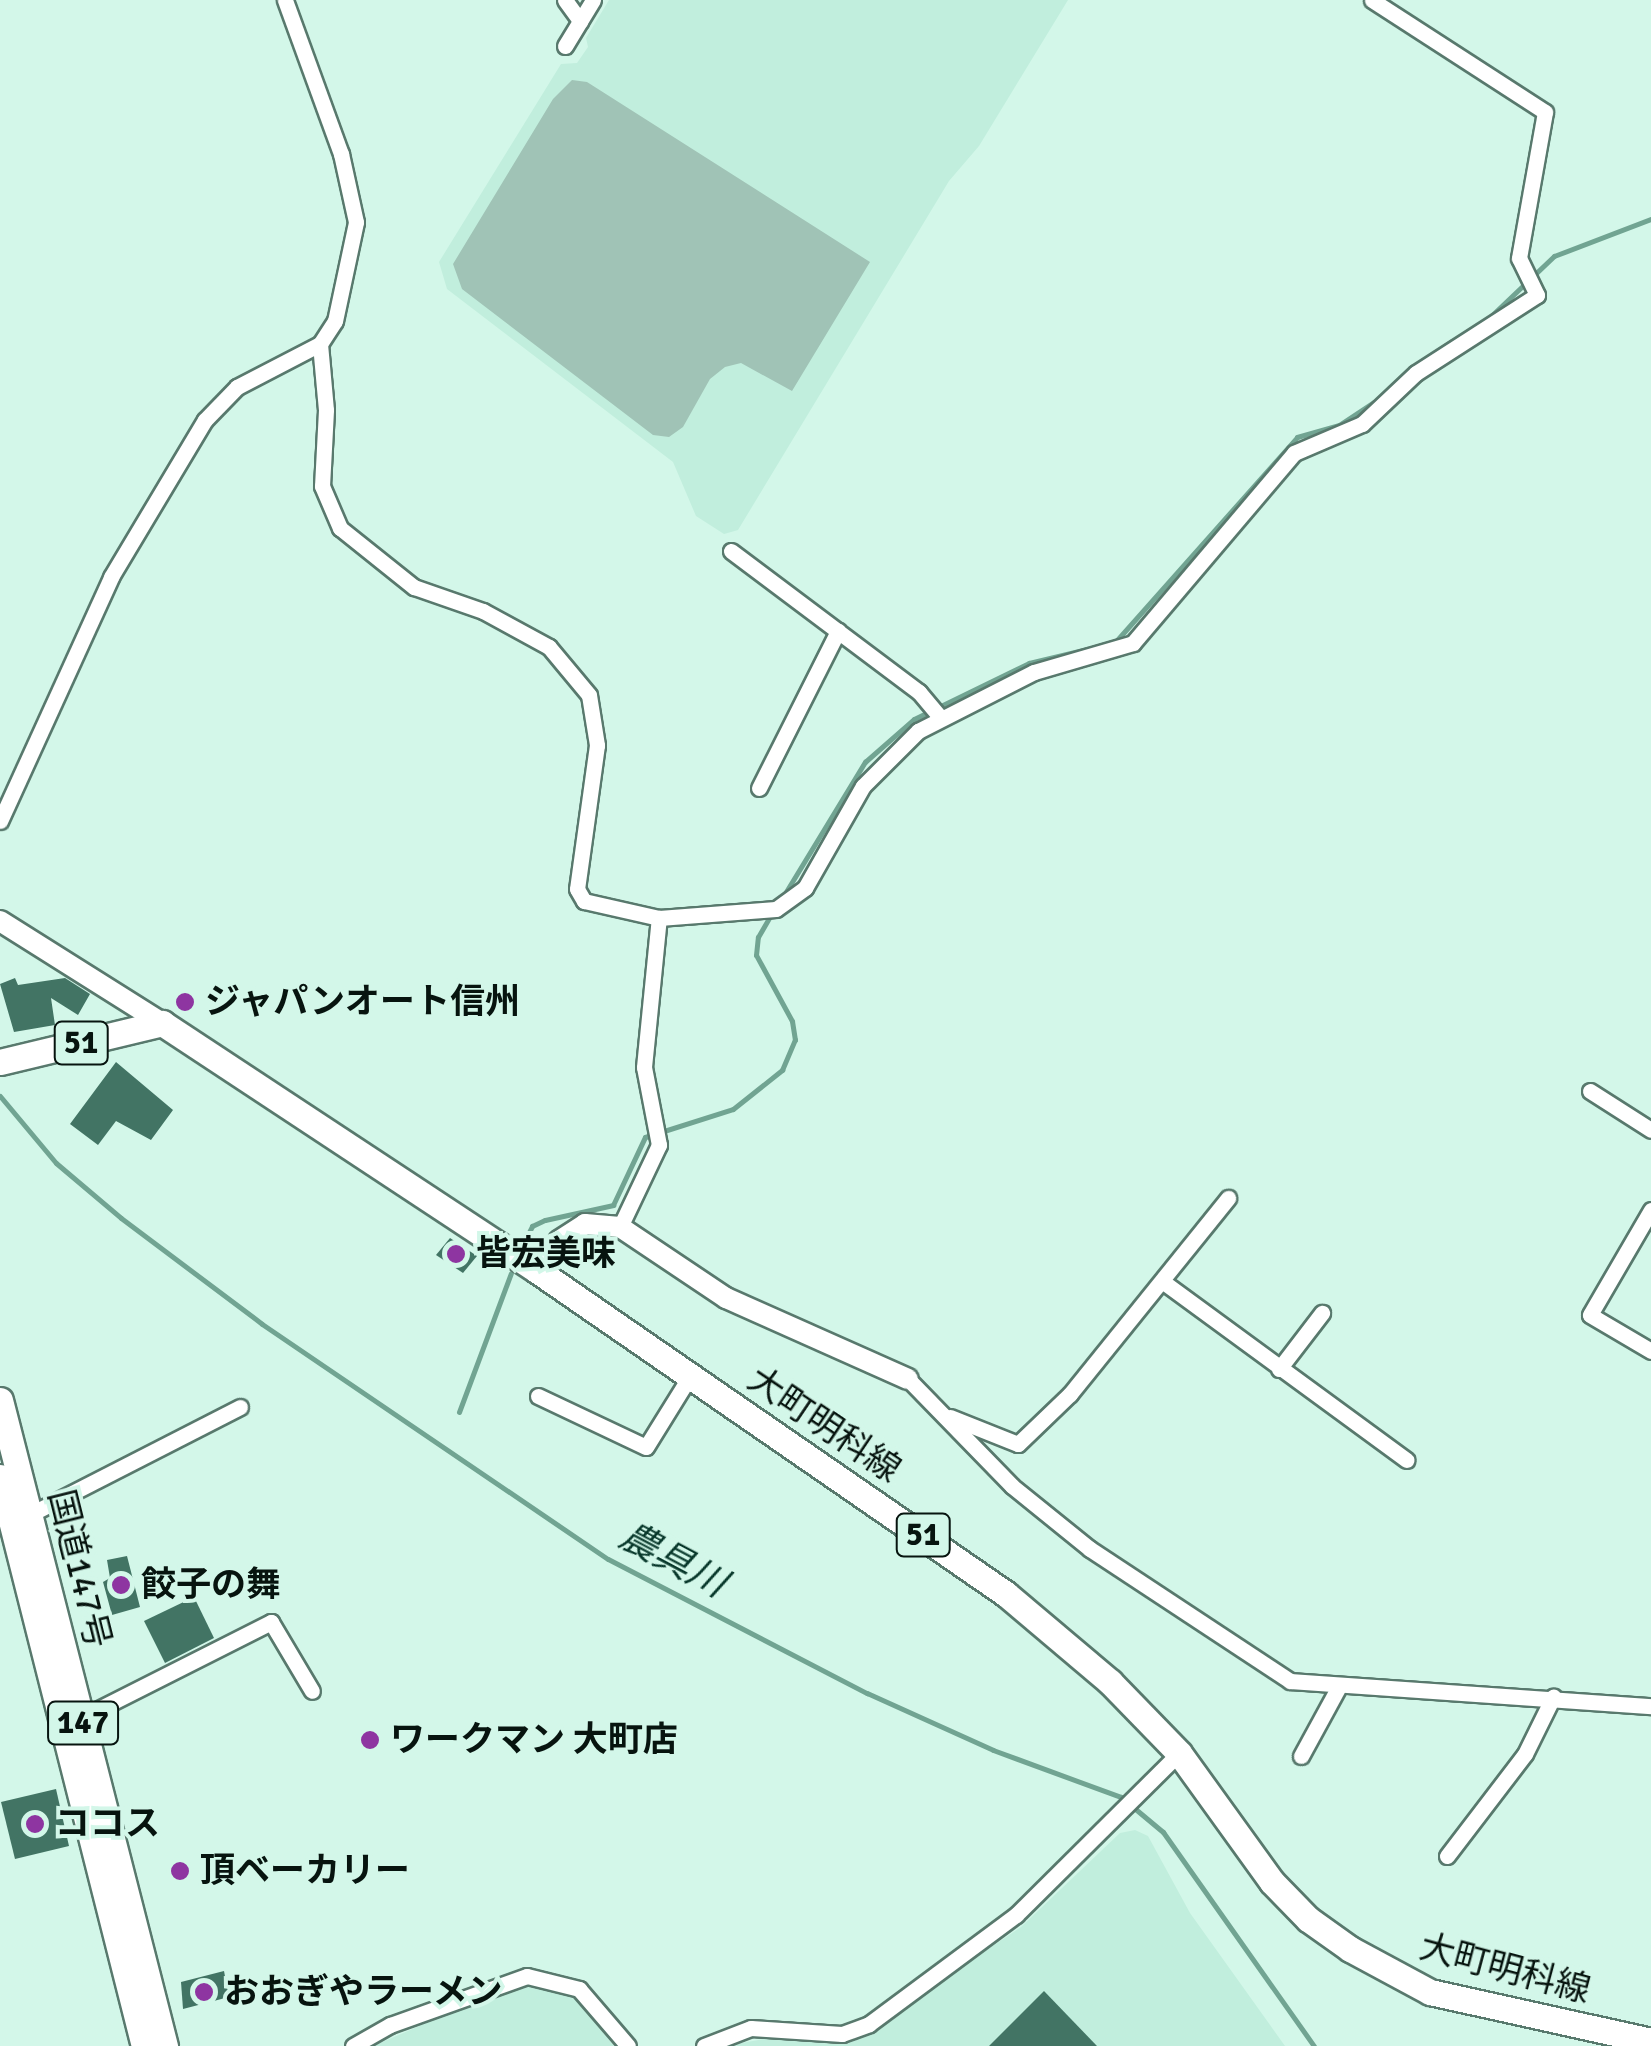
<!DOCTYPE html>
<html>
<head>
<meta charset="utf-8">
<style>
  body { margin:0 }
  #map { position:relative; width:1651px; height:2046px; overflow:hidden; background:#d3f7e9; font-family:Signika,"Noto Sans JP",sans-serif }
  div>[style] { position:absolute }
  .built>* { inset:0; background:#c1eedd }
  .green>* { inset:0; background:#a0c3b6 }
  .stream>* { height:5px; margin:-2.5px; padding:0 2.5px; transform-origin:2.5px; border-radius:2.5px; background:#71a492 }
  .building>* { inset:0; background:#427464 }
  .roads { filter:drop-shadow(2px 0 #58796d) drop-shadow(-2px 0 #58796d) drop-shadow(0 2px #58796d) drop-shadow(0 -2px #58796d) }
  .minor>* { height:15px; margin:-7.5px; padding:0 7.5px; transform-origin:7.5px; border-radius:7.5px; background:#fff }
  .tertiary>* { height:20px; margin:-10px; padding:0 10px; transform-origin:10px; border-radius:10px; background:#fff }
  .primary>* { height:25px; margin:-12.5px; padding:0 12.5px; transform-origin:12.5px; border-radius:12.5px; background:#fff }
  .trunk>* { height:25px; margin:-12.5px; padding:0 12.5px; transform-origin:12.5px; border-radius:12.5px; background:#fff }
  .dots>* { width:28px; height:28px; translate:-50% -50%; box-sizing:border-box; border:5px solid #d3f7e9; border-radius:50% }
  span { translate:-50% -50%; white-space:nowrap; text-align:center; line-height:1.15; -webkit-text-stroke:8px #d3f7e9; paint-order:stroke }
  .shield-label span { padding:2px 8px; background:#d3f7e9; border:2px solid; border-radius:8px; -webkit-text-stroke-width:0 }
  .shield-label { font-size:32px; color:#07140f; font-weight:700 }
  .poi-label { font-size:35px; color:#07140f; font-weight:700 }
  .left { translate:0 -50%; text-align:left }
  .street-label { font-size:35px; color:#07140f }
  .water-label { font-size:38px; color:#07372a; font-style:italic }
</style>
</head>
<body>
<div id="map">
  <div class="built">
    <i style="clip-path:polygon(609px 0,1068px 0,979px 146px,949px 181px,738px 530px,724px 534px,696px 516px,673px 462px,447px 289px,439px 262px,561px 64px,577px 63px,588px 47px,586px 38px)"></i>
    <i style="clip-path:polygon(1135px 1830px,1148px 1836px,1190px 1913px,1285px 2046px,725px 2046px,764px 2039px,850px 2042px,1021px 1927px,1120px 1833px)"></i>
    <i style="clip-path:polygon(542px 1984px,572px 1993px,614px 2046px,373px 2046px,503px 1990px)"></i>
  </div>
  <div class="green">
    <i style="clip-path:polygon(572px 80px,587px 82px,870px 262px,792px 391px,741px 363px,725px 367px,710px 379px,683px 427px,669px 437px,653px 435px,462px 289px,453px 264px,553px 99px)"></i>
  </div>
  <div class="stream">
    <i style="left:1491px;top:316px;width:87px;rotate:-43.6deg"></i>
    <i style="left:1554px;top:256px;width:104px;rotate:-20.9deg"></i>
    <i style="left:1412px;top:368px;width:48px;rotate:-34deg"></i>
    <i style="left:1117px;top:640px;width:271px;rotate:-48.4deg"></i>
    <i style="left:1297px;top:437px;width:44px;rotate:-15.9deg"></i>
    <i style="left:1339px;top:425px;width:42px;rotate:-33.3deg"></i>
    <i style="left:784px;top:895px;width:156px;rotate:-58.7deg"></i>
    <i style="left:865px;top:762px;width:65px;rotate:-41.3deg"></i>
    <i style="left:914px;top:719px;width:128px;rotate:-26deg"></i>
    <i style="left:1029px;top:663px;width:60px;rotate:-13.6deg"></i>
    <i style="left:0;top:1096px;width:87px;rotate:50.1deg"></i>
    <i style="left:56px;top:1163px;width:85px;rotate:40.2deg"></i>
    <i style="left:121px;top:1218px;width:176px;rotate:36.9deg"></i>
    <i style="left:262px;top:1324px;width:418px;rotate:34.2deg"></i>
    <i style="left:608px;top:1559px;width:292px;rotate:27.4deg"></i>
    <i style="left:867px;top:1693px;width:138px;rotate:24.3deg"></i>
    <i style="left:993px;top:1750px;width:136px;rotate:20.2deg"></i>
    <i style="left:1121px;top:1797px;width:55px;rotate:39.8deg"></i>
    <i style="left:1163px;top:1832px;width:262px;rotate:54.8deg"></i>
    <i style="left:524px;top:1242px;width:18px;rotate:-63deg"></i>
    <i style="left:532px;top:1226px;width:14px;rotate:-25deg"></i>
    <i style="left:545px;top:1220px;width:70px;rotate:-12.4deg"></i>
    <i style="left:613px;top:1205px;width:75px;rotate:-64.8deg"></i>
    <i style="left:645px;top:1137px;width:92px;rotate:-17.7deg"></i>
    <i style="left:733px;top:1109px;width:63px;rotate:-38.5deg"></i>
    <i style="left:782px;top:1070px;width:33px;rotate:-67deg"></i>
    <i style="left:795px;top:1040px;width:19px;rotate:-99deg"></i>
    <i style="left:792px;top:1021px;width:75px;rotate:-118.6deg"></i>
    <i style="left:756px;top:955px;width:18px;rotate:-84deg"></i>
    <i style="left:758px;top:937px;width:28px;rotate:-60deg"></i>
    <i style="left:459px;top:1412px;width:148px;rotate:-69.5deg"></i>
  </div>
  <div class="building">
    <i style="clip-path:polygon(15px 978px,18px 985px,65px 978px,90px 994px,78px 1015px,51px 998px,55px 1025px,14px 1032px,0 984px)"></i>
    <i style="clip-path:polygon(116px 1062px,173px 1110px,151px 1140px,116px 1121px,98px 1145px,70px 1124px)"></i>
    <i style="clip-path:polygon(450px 1238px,477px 1256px,463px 1273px,436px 1255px)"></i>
    <i style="clip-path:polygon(127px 1556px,140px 1607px,112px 1615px,103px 1582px,110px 1578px,107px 1560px)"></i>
    <i style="clip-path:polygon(194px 1597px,214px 1638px,165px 1663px,144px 1621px)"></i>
    <i style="clip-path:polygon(56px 1789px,69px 1846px,15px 1859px,1px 1802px)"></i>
    <i style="clip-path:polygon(224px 1971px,229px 1997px,183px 2009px,181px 1982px)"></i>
    <i style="clip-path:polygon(1044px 1991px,1097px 2046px,989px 2046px)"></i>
  </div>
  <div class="roads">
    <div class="minor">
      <i style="left:565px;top:0;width:26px;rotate:54deg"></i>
      <i style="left:565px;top:46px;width:54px;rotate:-58.7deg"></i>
      <i style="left:320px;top:344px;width:66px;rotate:84.8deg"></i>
      <i style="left:326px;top:410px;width:76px;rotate:93deg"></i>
      <i style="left:322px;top:486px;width:46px;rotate:66.8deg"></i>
      <i style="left:340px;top:528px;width:95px;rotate:38.6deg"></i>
      <i style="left:414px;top:587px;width:73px;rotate:19.2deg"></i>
      <i style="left:483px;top:611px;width:75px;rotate:28.6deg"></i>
      <i style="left:549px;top:647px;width:62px;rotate:50.2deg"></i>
      <i style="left:589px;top:695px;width:51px;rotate:80.9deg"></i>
      <i style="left:597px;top:745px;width:145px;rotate:97.9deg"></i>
      <i style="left:577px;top:889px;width:14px;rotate:60deg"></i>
      <i style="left:584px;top:901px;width:77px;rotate:12.8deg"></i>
      <i style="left:659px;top:918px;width:117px;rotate:-4.4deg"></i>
      <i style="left:776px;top:909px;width:36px;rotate:-36deg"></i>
      <i style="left:805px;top:888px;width:117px;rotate:-60.4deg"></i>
      <i style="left:863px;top:786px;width:78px;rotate:-45deg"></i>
      <i style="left:918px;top:731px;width:130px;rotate:-27deg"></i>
      <i style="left:1034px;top:672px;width:103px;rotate:-16.3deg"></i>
      <i style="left:1133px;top:643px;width:249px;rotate:-49.7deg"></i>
      <i style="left:1294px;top:453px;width:74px;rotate:-23.1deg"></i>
      <i style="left:1362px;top:424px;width:74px;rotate:-43.4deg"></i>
      <i style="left:1416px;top:373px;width:144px;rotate:-32.8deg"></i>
      <i style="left:1537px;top:295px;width:41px;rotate:-115.9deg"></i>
      <i style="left:1519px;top:258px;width:148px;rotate:-79.9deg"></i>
      <i style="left:1545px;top:112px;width:206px;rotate:-147.1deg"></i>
      <i style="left:731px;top:551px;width:235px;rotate:36.9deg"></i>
      <i style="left:919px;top:692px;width:31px;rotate:50deg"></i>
      <i style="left:759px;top:788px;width:176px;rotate:-63.3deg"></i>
      <i style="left:0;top:821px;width:268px;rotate:-65.5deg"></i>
      <i style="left:111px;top:577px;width:183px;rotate:-59.1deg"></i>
      <i style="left:205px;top:420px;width:46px;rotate:-45.9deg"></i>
      <i style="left:237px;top:387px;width:93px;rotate:-27.4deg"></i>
      <i style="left:320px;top:344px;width:27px;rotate:-57deg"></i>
      <i style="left:335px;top:321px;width:101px;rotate:-78deg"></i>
      <i style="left:356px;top:222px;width:70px;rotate:-102.4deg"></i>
      <i style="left:341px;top:154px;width:164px;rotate:-110deg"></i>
      <i style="left:1590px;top:1091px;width:72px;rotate:32.6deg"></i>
      <i style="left:1651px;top:1210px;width:121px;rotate:120.2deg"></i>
      <i style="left:1590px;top:1315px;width:71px;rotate:30.5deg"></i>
      <i style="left:620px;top:1227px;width:91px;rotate:-64.6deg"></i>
      <i style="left:659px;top:1145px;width:79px;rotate:-100.9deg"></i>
      <i style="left:644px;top:1067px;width:150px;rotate:-84.3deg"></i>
      <i style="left:1162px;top:1281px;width:303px;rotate:36.2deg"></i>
      <i style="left:1279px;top:1369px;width:71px;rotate:-52.5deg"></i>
      <i style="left:908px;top:1379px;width:149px;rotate:45.8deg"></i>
      <i style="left:1012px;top:1486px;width:100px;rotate:38.9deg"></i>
      <i style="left:1090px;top:1549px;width:240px;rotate:33.4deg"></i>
      <i style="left:1290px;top:1681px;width:362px;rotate:4deg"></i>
      <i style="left:538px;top:1396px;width:119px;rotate:25.3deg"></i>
      <i style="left:646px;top:1447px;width:84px;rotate:-58.2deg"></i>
      <i style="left:950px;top:1417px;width:73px;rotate:21.7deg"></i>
      <i style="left:1018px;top:1444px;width:72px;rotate:-43.9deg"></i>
      <i style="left:1070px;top:1394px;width:252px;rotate:-51.1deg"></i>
      <i style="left:29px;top:1515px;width:237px;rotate:-27.1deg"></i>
      <i style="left:81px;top:1718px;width:213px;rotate:-26.8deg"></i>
      <i style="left:271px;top:1622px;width:80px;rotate:59.3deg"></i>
      <i style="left:1301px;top:1756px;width:77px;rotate:-61.4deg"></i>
      <i style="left:1447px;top:1856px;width:128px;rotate:-52.6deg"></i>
      <i style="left:1525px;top:1754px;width:64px;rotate:-63.8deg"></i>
      <i style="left:353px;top:2046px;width:43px;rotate:-29.6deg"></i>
      <i style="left:390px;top:2025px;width:145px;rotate:-19.7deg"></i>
      <i style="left:527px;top:1976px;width:54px;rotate:14deg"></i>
      <i style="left:579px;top:1989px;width:75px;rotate:49.3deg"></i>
      <i style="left:704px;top:2046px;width:50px;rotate:-21deg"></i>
      <i style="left:751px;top:2028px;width:91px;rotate:3.8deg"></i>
      <i style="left:842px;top:2034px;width:29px;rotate:-20deg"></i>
      <i style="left:869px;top:2024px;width:183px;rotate:-36.6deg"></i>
      <i style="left:1016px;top:1915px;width:230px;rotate:-44.8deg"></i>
    </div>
    <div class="tertiary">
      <i style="left:0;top:921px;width:191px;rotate:32.2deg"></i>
      <i style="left:535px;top:1269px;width:37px;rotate:-49deg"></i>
      <i style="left:559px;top:1241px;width:31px;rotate:-33deg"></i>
      <i style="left:585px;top:1224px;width:35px;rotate:5deg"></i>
      <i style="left:620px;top:1227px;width:128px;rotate:33.8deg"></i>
      <i style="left:726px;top:1298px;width:199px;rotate:24deg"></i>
    </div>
    <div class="primary">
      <i style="left:0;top:1062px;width:167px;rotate:-13.5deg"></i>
      <i style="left:162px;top:1023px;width:447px;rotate:33.4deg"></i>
      <i style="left:535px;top:1269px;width:572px;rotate:34.61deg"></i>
      <i style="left:1006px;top:1594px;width:136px;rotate:40.2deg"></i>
      <i style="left:1110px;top:1682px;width:99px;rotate:45.8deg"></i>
      <i style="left:1179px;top:1753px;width:159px;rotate:54.2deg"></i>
      <i style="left:1272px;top:1882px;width:52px;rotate:45.8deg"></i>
      <i style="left:1308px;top:1919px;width:52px;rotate:35.5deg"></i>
      <i style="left:1350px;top:1949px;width:91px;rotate:28.3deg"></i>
      <i style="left:1430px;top:1992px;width:226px;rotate:12.5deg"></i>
    </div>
    <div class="trunk">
      <i style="left:0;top:1400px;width:667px;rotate:75.67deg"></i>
      <i style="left:0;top:1477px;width:587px;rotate:75.8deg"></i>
    </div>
  </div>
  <div class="dots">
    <i style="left:185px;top:1002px;background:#8e35a1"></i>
    <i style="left:456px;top:1254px;background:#8e35a1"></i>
    <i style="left:121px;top:1585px;background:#8e35a1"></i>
    <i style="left:370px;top:1740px;background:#8e35a1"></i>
    <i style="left:35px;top:1824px;background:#8e35a1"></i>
    <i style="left:180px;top:1871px;background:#8e35a1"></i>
    <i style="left:204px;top:1992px;background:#8e35a1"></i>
  </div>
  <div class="shield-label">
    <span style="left:81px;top:1043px">51</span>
    <span style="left:923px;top:1535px">51</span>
    <span style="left:83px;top:1723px">147</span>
  </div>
  <div class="poi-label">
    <span class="left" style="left:205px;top:1002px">ジャパンオート信州</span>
    <span class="left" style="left:476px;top:1254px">皆宏美味</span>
    <span class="left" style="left:141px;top:1585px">餃子の舞</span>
    <span class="left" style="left:390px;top:1740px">ワークマン 大町店</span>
    <span class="left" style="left:55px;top:1824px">ココス</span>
    <span class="left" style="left:200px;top:1871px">頂ベーカリー</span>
    <span class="left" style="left:224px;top:1992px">おおぎやラーメン</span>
  </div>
  <div class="street-label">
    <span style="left:824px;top:1425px;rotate:34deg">大町明科線</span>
    <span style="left:79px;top:1569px;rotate:76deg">国道147号</span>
    <span style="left:1505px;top:1969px;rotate:15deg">大町明科線</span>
  </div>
  <div class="water-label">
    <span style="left:673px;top:1560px;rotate:28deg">農具川</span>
  </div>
</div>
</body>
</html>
